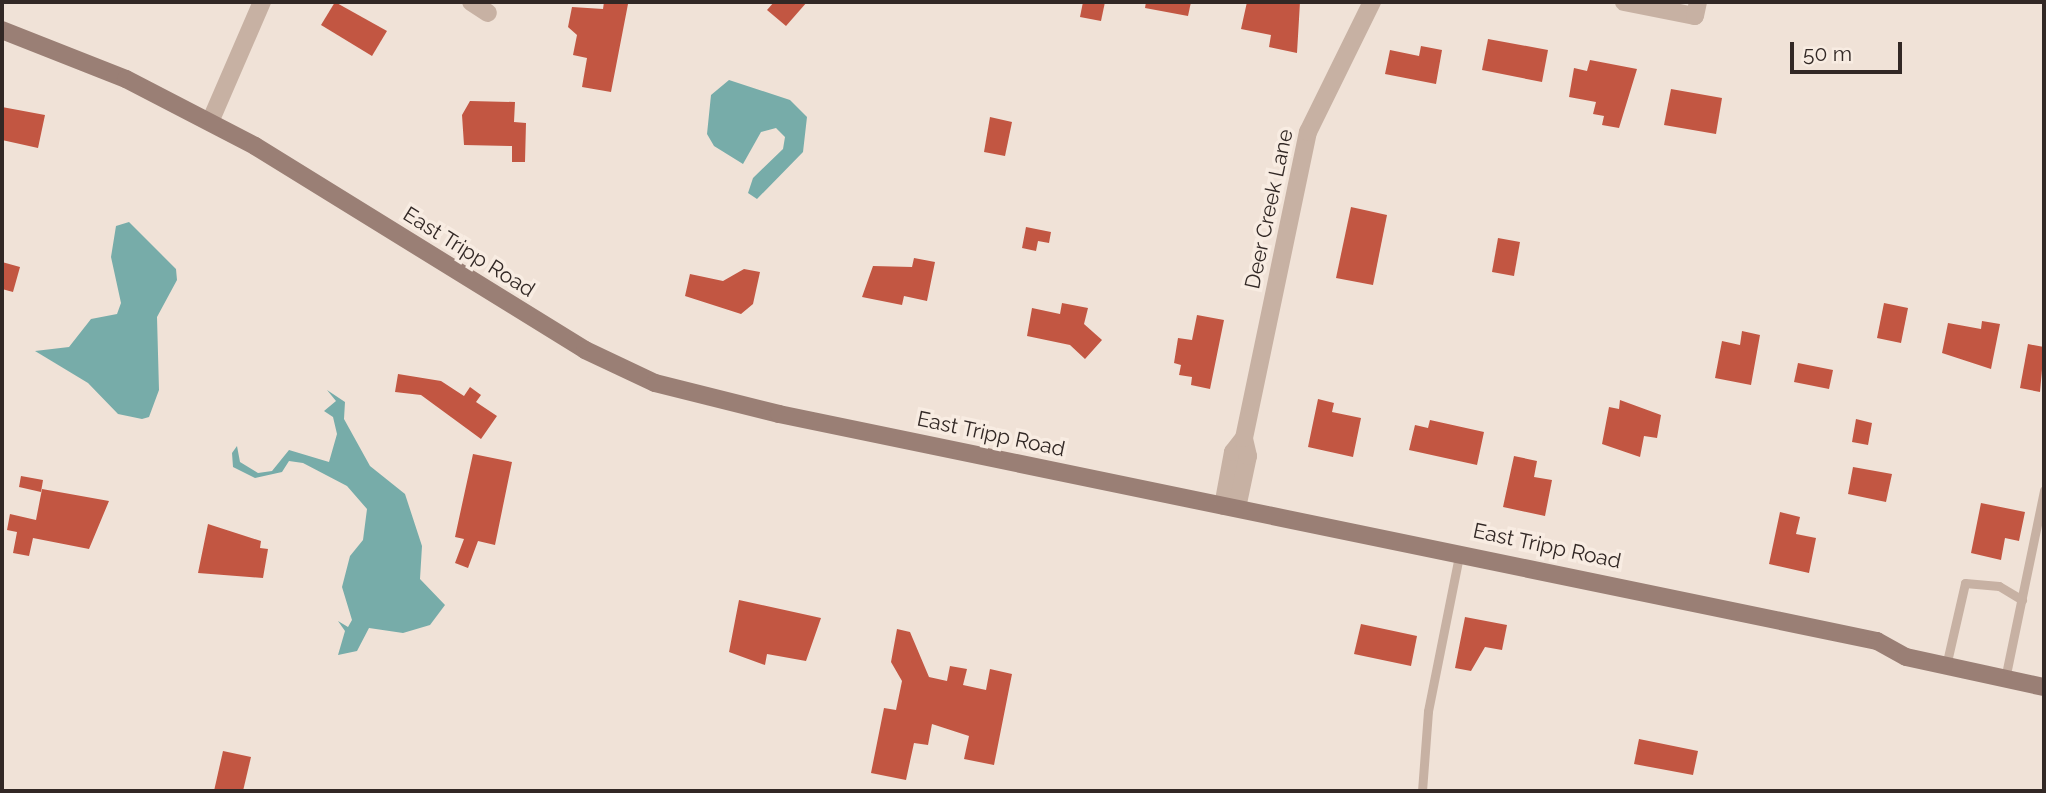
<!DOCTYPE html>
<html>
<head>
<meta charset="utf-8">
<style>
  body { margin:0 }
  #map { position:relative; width:2046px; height:793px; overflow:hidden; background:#f0e2d7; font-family:Raleway,sans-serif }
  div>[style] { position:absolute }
  .water>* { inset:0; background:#77aca9 }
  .building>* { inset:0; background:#c25642 }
  .lane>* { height:9px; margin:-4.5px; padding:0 4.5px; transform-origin:4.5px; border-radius:4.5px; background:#c7b1a3 }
  .street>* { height:18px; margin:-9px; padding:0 9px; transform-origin:9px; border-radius:9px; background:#c7b1a3 }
  .secondary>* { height:18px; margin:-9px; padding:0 9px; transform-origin:9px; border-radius:9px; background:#9a7f75 }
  span { translate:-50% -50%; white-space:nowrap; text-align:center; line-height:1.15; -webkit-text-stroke:7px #f8ece2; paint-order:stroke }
  .street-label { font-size:21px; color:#322825 }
  .frame { position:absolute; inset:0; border:4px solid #322825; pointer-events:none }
  .scale { position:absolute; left:1790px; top:42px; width:112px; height:32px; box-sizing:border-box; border:4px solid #322825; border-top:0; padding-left:9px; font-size:21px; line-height:24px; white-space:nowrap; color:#322825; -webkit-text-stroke:5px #f8ece2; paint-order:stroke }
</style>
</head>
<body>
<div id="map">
  <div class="water">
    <i style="clip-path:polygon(729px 80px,790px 100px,807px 117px,803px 152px,757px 199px,748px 193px,753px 178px,783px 149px,785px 137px,776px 128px,761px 132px,743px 164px,714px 146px,707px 134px,711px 95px)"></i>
    <i style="clip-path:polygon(129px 222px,176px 269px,177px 280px,157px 317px,159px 390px,149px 417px,142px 419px,118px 414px,88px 383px,35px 351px,69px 347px,91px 319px,117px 314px,121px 303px,111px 257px,116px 226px)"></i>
    <i style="clip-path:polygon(327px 390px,345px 402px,344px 419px,370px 466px,405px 494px,422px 546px,420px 579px,445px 605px,430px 625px,403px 633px,369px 628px,357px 651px,338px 655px,345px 631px,338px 621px,348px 627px,352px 620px,342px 587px,350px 556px,363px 540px,367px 509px,347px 486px,303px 463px,289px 461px,282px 472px,255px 478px,233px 467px,232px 453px,237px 446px,240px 462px,258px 473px,272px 471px,289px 450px,329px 462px,337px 434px,333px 417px,324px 411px,336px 401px)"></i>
  </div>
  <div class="building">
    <i style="clip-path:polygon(335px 2px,387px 31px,372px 56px,321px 25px)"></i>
    <i style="clip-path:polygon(604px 2px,628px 4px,611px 92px,582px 87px,587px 58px,573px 55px,577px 35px,568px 27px,572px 7px,603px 9px)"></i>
    <i style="clip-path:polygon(774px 2px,807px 2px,786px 26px,767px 10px)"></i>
    <i style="clip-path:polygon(1083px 2px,1105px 2px,1101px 21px,1080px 17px)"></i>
    <i style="clip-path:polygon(1146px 2px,1191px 2px,1188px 16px,1145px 8px)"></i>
    <i style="clip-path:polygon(1247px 2px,1300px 2px,1297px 53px,1269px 47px,1271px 35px,1241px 29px)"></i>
    <i style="clip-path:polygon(1488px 39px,1548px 50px,1542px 82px,1482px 70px)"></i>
    <i style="clip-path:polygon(1421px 46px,1442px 50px,1436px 84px,1385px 74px,1390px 50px,1419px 56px)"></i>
    <i style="clip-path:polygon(1590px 60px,1637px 69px,1619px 128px,1602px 125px,1604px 116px,1593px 114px,1596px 102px,1569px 97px,1574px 68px,1587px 71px)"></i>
    <i style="clip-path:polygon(1671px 89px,1722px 98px,1716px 134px,1664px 125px)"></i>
    <i style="clip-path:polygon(470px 101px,515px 102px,514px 122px,526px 123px,525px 162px,512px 162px,512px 146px,464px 145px,462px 115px)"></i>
    <i style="clip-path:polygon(2px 107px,45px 115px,38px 148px,2px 140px)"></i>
    <i style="clip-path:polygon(990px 117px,1012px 122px,1005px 156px,984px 152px)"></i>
    <i style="clip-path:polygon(1351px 207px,1387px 215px,1373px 285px,1336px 278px)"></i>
    <i style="clip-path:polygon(1026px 227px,1051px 232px,1049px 243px,1038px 241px,1036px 251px,1022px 248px)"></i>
    <i style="clip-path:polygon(1498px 238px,1520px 242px,1514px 276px,1492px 272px)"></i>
    <i style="clip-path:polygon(914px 258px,935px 262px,927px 301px,904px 296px,902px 305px,862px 297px,873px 266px,912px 267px)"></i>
    <i style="clip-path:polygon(2px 262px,20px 267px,13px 292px,2px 289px)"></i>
    <i style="clip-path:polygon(744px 269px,760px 272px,753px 304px,741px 314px,685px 296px,690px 274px,723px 281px)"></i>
    <i style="clip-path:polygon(1062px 303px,1088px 308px,1084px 324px,1102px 340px,1085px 359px,1070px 345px,1027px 336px,1032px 308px,1060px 314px)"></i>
    <i style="clip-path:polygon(1884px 303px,1908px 308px,1901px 343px,1877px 338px)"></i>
    <i style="clip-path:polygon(1197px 315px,1224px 320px,1210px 389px,1191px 385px,1192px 377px,1179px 375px,1181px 365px,1174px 363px,1178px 338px,1192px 340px)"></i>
    <i style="clip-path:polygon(1982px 321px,2000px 324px,1991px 369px,1942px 353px,1948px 323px,1981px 329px)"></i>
    <i style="clip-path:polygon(1742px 331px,1760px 335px,1751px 385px,1715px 378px,1722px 341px,1740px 345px)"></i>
    <i style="clip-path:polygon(2028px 344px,2044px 347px,2040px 392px,2020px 388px)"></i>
    <i style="clip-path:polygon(1798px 363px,1833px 370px,1829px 389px,1794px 382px)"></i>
    <i style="clip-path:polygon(398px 374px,441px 381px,464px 396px,470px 387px,481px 395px,476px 402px,497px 416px,481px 439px,421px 395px,395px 392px)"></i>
    <i style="clip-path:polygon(1318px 399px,1334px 403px,1332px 412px,1361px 418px,1353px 457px,1308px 447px)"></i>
    <i style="clip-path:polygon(1620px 400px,1661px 415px,1657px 438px,1644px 436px,1640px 457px,1602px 444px,1609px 407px,1619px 409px)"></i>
    <i style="clip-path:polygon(1856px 419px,1872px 423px,1868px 445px,1852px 442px)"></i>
    <i style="clip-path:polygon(1430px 420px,1484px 432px,1477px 465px,1409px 450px,1415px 425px,1428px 428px)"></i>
    <i style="clip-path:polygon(473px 454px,512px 462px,495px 545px,478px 541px,468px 568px,455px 563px,464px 539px,455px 537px)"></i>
    <i style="clip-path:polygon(1514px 456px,1537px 461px,1534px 477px,1552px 480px,1545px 516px,1503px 507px)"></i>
    <i style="clip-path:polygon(1853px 467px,1892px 474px,1886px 502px,1848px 494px)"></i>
    <i style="clip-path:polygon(21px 476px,43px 480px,41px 492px,19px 487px)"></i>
    <i style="clip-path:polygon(42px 489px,109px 501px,89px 549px,33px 538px,29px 556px,13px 553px,17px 532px,7px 530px,10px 514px,36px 520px)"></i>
    <i style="clip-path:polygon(1981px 503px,2025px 512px,2019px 541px,2005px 538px,2001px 560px,1971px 553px)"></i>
    <i style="clip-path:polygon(1780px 512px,1800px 517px,1796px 534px,1816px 538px,1809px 573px,1769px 564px)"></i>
    <i style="clip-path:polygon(208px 524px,261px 541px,260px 548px,268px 549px,263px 578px,198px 573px)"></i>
    <i style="clip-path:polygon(739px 600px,821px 618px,806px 661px,767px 654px,765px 665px,729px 652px)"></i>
    <i style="clip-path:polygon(1465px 617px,1507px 625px,1502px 650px,1485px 647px,1471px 671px,1455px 668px)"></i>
    <i style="clip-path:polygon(1361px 624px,1417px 636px,1411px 666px,1354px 654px)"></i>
    <i style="clip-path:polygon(897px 629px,910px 632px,929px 677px,947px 681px,950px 666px,967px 669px,963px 685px,986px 690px,990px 669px,1012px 674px,994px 765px,964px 759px,969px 736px,932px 724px,928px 745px,914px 743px,906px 780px,871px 773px,884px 708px,896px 710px,902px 681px,891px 662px)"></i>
    <i style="clip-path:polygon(1639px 739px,1698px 751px,1693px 775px,1634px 764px)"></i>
    <i style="clip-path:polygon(223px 751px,251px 757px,243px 791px,214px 791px)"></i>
  </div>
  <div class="lane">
    <i style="left:1946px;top:666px;width:85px;rotate:-77.1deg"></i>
    <i style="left:1965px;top:583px;width:34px;rotate:5deg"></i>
    <i style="left:1999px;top:586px;width:27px;rotate:31deg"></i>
    <i style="left:2005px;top:679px;width:193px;rotate:-78.3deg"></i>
    <i style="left:1422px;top:791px;width:80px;rotate:-85.7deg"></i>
    <i style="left:1428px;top:711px;width:163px;rotate:-78.7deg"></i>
  </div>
  <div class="street">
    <i style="left:471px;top:2px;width:20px;rotate:33deg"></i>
    <i style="left:1624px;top:2px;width:72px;rotate:11.2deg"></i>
    <i style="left:1695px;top:16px;width:14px;rotate:-78deg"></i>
    <i style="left:210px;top:122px;width:131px;rotate:-66.6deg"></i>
    <i style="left:1223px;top:506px;width:55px;rotate:-79.5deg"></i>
    <i style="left:1233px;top:452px;width:18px;rotate:-52deg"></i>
    <i style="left:1237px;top:508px;width:53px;rotate:-78.1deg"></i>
    <i style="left:1248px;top:456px;width:18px;rotate:-103deg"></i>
    <i style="left:1244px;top:438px;width:313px;rotate:-78.2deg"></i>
    <i style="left:1308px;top:132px;width:145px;rotate:-63.8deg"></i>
  </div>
  <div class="secondary">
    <i style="left:2px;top:30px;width:133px;rotate:21.6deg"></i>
    <i style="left:126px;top:79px;width:145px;rotate:27.4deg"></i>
    <i style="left:255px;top:146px;width:388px;rotate:31.7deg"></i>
    <i style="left:585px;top:350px;width:77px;rotate:25.2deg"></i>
    <i style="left:655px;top:383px;width:128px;rotate:14deg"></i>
    <i style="left:779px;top:414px;width:1121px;rotate:11.68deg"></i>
    <i style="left:1877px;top:641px;width:33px;rotate:29deg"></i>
    <i style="left:1906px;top:657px;width:141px;rotate:12.3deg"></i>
  </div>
  <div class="street-label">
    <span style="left:1269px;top:209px;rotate:-78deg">Deer Creek Lane</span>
    <span style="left:469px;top:252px;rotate:32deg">East Tripp Road</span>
    <span style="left:991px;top:434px;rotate:12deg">East Tripp Road</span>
    <span style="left:1547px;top:546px;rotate:12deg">East Tripp Road</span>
  </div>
  <div class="frame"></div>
  <div class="scale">50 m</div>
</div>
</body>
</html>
